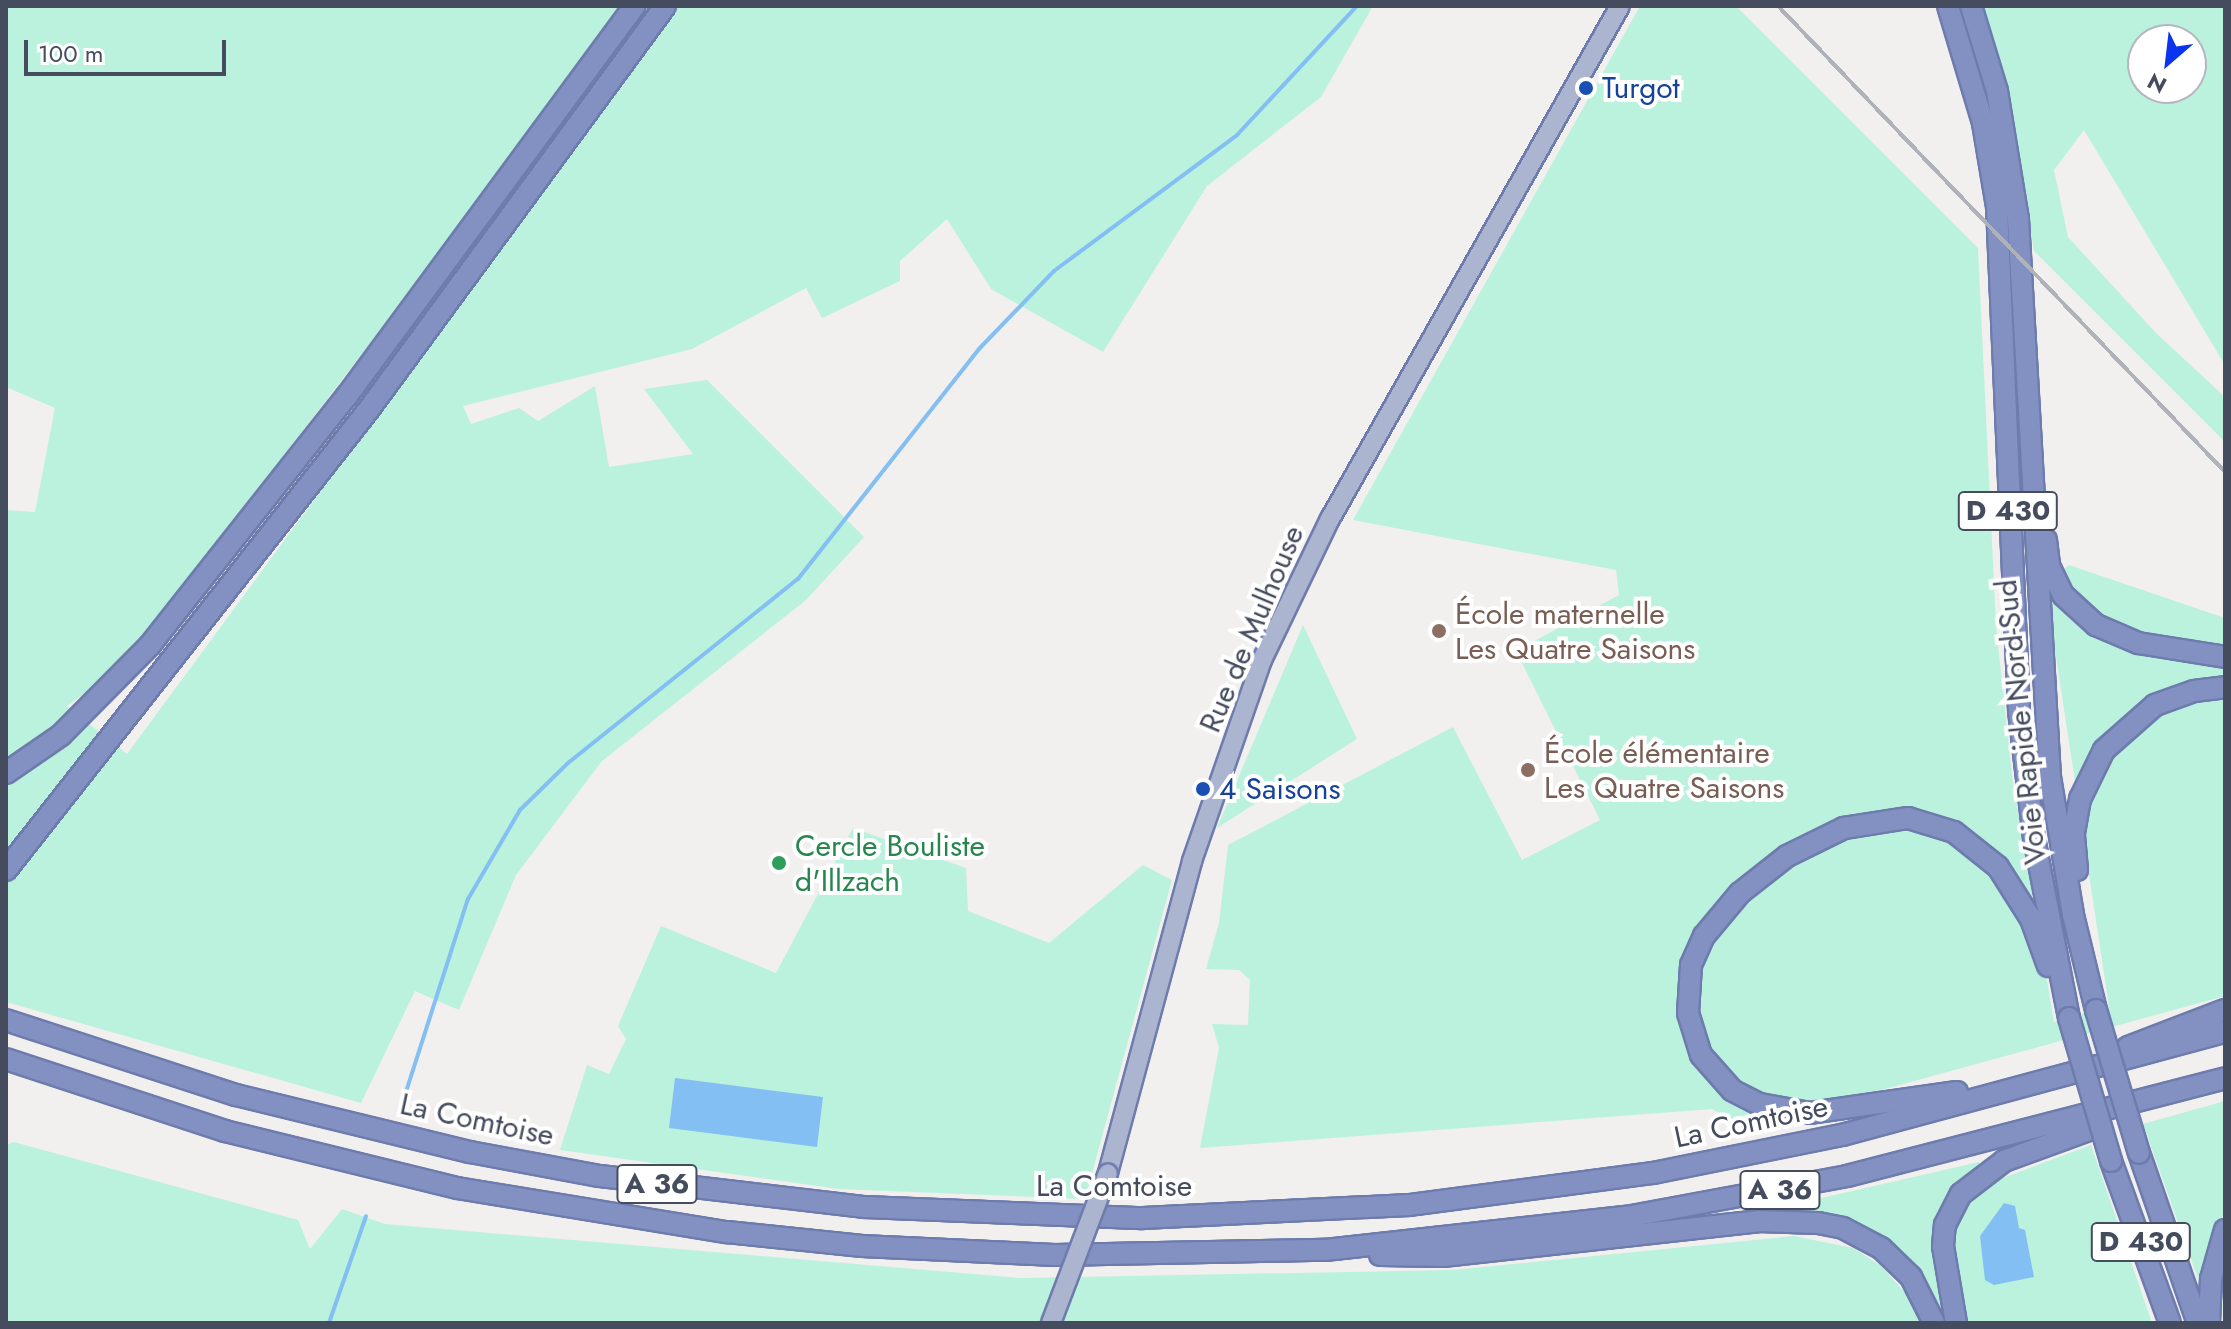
<!DOCTYPE html>
<html>
<head>
<meta charset="utf-8">
<style>
  body { margin:0 }
  #map { position:relative; width:2231px; height:1329px; overflow:hidden; background:#f2efef; font-family:Jost,sans-serif }
  div>[style] { position:absolute }
  .green>* { inset:0; background:#baf2de }
  .water>* { inset:0; background:#83bff3 }
  .stream>* { height:4px; margin:-2px; padding:0 2px; transform-origin:2px; border-radius:2px; background:#83bff3 }
  .roads { filter:drop-shadow(2px 0 #6e7cad) drop-shadow(-2px 0 #6e7cad) drop-shadow(0 2px #6e7cad) drop-shadow(0 -2px #6e7cad) }
  .major>* { height:18px; margin:-9px; padding:0 9px; transform-origin:9px; border-radius:9px; background:#acb5d0 }
  .highway>* { height:20px; margin:-10px; padding:0 10px; transform-origin:10px; border-radius:10px; background:#8391c2 }
  .rail>* { height:4px; margin:-2px; padding:0 2px; transform-origin:2px; border-radius:2px; background:#b0b2ba }
  .bridges { filter:drop-shadow(2px 0 #6e7cad) drop-shadow(-2px 0 #6e7cad) drop-shadow(0 2px #6e7cad) drop-shadow(0 -2px #6e7cad) }
  .major-bridge>* { height:18px; margin:-9px; padding:0 9px; transform-origin:9px; border-radius:9px; background:#acb5d0 }
  .highway-bridge>* { height:20px; margin:-10px; padding:0 10px; transform-origin:10px; border-radius:10px; background:#8391c2 }
  .dots>* { width:22px; height:22px; translate:-50% -50%; box-sizing:border-box; border:4px solid #fff; border-radius:50% }
  span { translate:-50% -50%; white-space:nowrap; text-align:center; line-height:1.15; -webkit-text-stroke:8px #fff; paint-order:stroke }
  .shield-label span { padding:2px 6px; background:#fff; border:2px solid; border-radius:6px; -webkit-text-stroke-width:0 }
  .shield-label { font-size:28px; color:#454c5e; font-weight:700 }
  .transit-label { font-size:30px; color:#164399 }
  .left { translate:0 -50%; text-align:left }
  .education-label { font-size:30px; color:#785e54 }
  .street-label { font-size:30px; color:#454c5e }
  .leisure-label { font-size:30px; color:#27864d }
  .frame { position:absolute; inset:0; border:8px solid #454c5e; pointer-events:none }
  .north { position:absolute; left:2127px; top:24px; width:80px; height:80px; box-sizing:border-box; background:#fff; border:2px solid #b5b7bf; border-radius:50%; rotate:208deg; font-size:22px; font-weight:700; line-height:32px; text-align:center; color:#454c5e }
  .north::after { content:''; display:block; margin:auto; width:28px; height:36px; background:#0b34ef; clip-path:polygon(50% 0,100% 100%,50% 72%,0 100%) }
  .scale { position:absolute; left:24px; top:40px; width:202px; height:36px; box-sizing:border-box; border:4px solid #454c5e; border-top:0; padding-left:10px; font-size:24px; line-height:28px; white-space:nowrap; color:#454c5e; -webkit-text-stroke:6px #fff; paint-order:stroke }
</style>
</head>
<body>
<div id="map">
  <div class="green">
    <i style="clip-path:polygon(6px 6px,620px 6px,534px 131px,169px 604px,110px 675px,67px 706px,127px 754px,678px 6px,1373px 6px,1321px 97px,1207px 186px,1103px 352px,991px 289px,947px 219px,900px 261px,900px 281px,822px 318px,806px 288px,692px 349px,463px 406px,471px 424px,519px 408px,538px 421px,595px 386px,609px 467px,693px 454px,644px 389px,707px 380px,864px 537px,806px 600px,602px 761px,516px 875px,459px 1010px,415px 991px,361px 1103px,6px 1002px,6px 510px,35px 512px,55px 408px,6px 387px)"></i>
    <i style="clip-path:polygon(1640px 6px,1736px 6px,1978px 248px,1996px 626px,2012px 775px,2054px 1022px,2109px 1006px,2045px 584px,2069px 565px,2225px 618px,2225px 996px,1746px 1127px,1712px 1109px,1200px 1148px,1219px 1048px,1212px 1024px,1248px 1025px,1250px 980px,1239px 970px,1206px 969px,1219px 923px,1228px 845px,1453px 727px,1522px 860px,1600px 820px,1516px 651px,1619px 595px,1616px 570px,1353px 520px)"></i>
    <i style="clip-path:polygon(evenodd,1981px 6px,2225px 6px,2225px 365px,2084px 130px,2054px 170px,2068px 237px,2156px 333px,2225px 397px,2225px 442px,2034px 251px,2013px 120px,1981px 6px,2143px 40px,2191px 40px,2191px 88px,2143px 88px,2143px 40px)"></i>
    <i style="clip-path:polygon(1303px 625px,1357px 739px,1217px 828px)"></i>
    <i style="clip-path:polygon(853px 828px,966px 868px,968px 911px,1049px 943px,1143px 865px,1172px 880px,1085px 1199px,839px 1189px,560px 1150px,587px 1065px,609px 1074px,626px 1039px,618px 1026px,661px 926px,776px 973px)"></i>
    <i style="clip-path:polygon(2225px 1101px,2225px 1323px,2223px 1323px,2222px 1283px,2201px 1287px,2143px 1124px)"></i>
    <i style="clip-path:polygon(14px 1142px,298px 1220px,310px 1249px,342px 1209px,385px 1224px,1020px 1278px,1453px 1270px,1794px 1236px,1853px 1248px,1881px 1266px,1916px 1305px,1935px 1307px,1845px 1221px,1808px 1212px,1756px 1213px,1979px 1162px,1992px 1182px,2091px 1145px,2152px 1323px,6px 1323px,6px 1145px)"></i>
  </div>
  <div class="water">
    <i style="clip-path:polygon(675px 1078px,823px 1097px,817px 1147px,669px 1128px)"></i>
    <i style="clip-path:polygon(2004px 1203px,2015px 1206px,2019px 1228px,2025px 1230px,2034px 1277px,1994px 1285px,1985px 1280px,1980px 1236px)"></i>
  </div>
  <div class="stream">
    <i style="left:404px;top:1098px;width:209px;rotate:-72.2deg"></i>
    <i style="left:468px;top:899px;width:103px;rotate:-59.7deg"></i>
    <i style="left:520px;top:810px;width:67px;rotate:-44.4deg"></i>
    <i style="left:568px;top:763px;width:295px;rotate:-38.7deg"></i>
    <i style="left:798px;top:579px;width:293px;rotate:-51.8deg"></i>
    <i style="left:979px;top:349px;width:108px;rotate:-46.1deg"></i>
    <i style="left:1054px;top:271px;width:228px;rotate:-36.6deg"></i>
    <i style="left:1237px;top:135px;width:176px;rotate:-47.1deg"></i>
    <i style="left:329px;top:1323px;width:113px;rotate:-70.9deg"></i>
  </div>
  <div class="roads">
    <div class="major">
      <i style="left:1108px;top:1173px;width:323px;rotate:-74.9deg"></i>
      <i style="left:1192px;top:861px;width:213px;rotate:-70.8deg"></i>
      <i style="left:1262px;top:660px;width:157px;rotate:-64.3deg"></i>
      <i style="left:1330px;top:519px;width:589px;rotate:-60.52deg"></i>
    </div>
    <div class="highway">
      <i style="left:1948px;top:6px;width:122px;rotate:73.3deg"></i>
      <i style="left:1983px;top:123px;width:85px;rotate:80.5deg"></i>
      <i style="left:1997px;top:207px;width:504px;rotate:87.5deg"></i>
      <i style="left:2019px;top:711px;width:128px;rotate:83.3deg"></i>
      <i style="left:2034px;top:838px;width:183px;rotate:79deg"></i>
      <i style="left:1971px;top:6px;width:89px;rotate:73deg"></i>
      <i style="left:1997px;top:91px;width:130px;rotate:80.7deg"></i>
      <i style="left:2018px;top:219px;width:559px;rotate:86.72deg"></i>
      <i style="left:2050px;top:777px;width:140px;rotate:80.5deg"></i>
      <i style="left:2073px;top:915px;width:98px;rotate:76.4deg"></i>
      <i style="left:2046px;top:540px;width:26px;rotate:83deg"></i>
      <i style="left:2049px;top:566px;width:32px;rotate:64deg"></i>
      <i style="left:2063px;top:595px;width:45px;rotate:42.3deg"></i>
      <i style="left:2096px;top:625px;width:46px;rotate:23.2deg"></i>
      <i style="left:2138px;top:643px;width:88px;rotate:9.1deg"></i>
      <i style="left:6px;top:773px;width:67px;rotate:-34.6deg"></i>
      <i style="left:61px;top:735px;width:127px;rotate:-45.3deg"></i>
      <i style="left:150px;top:645px;width:318px;rotate:-51.7deg"></i>
      <i style="left:347px;top:396px;width:485px;rotate:-53.6deg"></i>
      <i style="left:6px;top:870px;width:587px;rotate:-51.78deg"></i>
      <i style="left:369px;top:409px;width:500px;rotate:-53.7deg"></i>
      <i style="left:2077px;top:870px;width:37px;rotate:-95deg"></i>
      <i style="left:2074px;top:833px;width:35px;rotate:-80deg"></i>
      <i style="left:2080px;top:799px;width:55px;rotate:-63.9deg"></i>
      <i style="left:2104px;top:750px;width:68px;rotate:-41.4deg"></i>
      <i style="left:2155px;top:705px;width:41px;rotate:-19.7deg"></i>
      <i style="left:2194px;top:691px;width:31px;rotate:-7deg"></i>
      <i style="left:6px;top:1020px;width:242px;rotate:18.1deg"></i>
      <i style="left:236px;top:1095px;width:241px;rotate:13.7deg"></i>
      <i style="left:470px;top:1152px;width:132px;rotate:10.5deg"></i>
      <i style="left:600px;top:1176px;width:267px;rotate:6.7deg"></i>
      <i style="left:865px;top:1207px;width:278px;rotate:2.3deg"></i>
      <i style="left:1143px;top:1218px;width:266px;rotate:-2.8deg"></i>
      <i style="left:1409px;top:1205px;width:246px;rotate:-7.5deg"></i>
      <i style="left:1653px;top:1173px;width:193px;rotate:-11.4deg"></i>
      <i style="left:1842px;top:1135px;width:397px;rotate:-15.1deg"></i>
      <i style="left:2128px;top:1047px;width:104px;rotate:-20.9deg"></i>
      <i style="left:6px;top:1059px;width:231px;rotate:18.2deg"></i>
      <i style="left:225px;top:1131px;width:239px;rotate:13.8deg"></i>
      <i style="left:457px;top:1188px;width:274px;rotate:9.3deg"></i>
      <i style="left:727px;top:1232px;width:136px;rotate:5.9deg"></i>
      <i style="left:862px;top:1246px;width:193px;rotate:2.7deg"></i>
      <i style="left:1055px;top:1255px;width:270px;rotate:-1.1deg"></i>
      <i style="left:1325px;top:1250px;width:303px;rotate:-6.3deg"></i>
      <i style="left:1626px;top:1217px;width:225px;rotate:-10.5deg"></i>
      <i style="left:1847px;top:1176px;width:390px;rotate:-14.5deg"></i>
      <i style="left:1957px;top:1092px;width:148px;rotate:171.9deg"></i>
      <i style="left:1810px;top:1113px;width:52px;rotate:-170deg"></i>
      <i style="left:1759px;top:1104px;width:30px;rotate:-153deg"></i>
      <i style="left:1732px;top:1090px;width:47px;rotate:-131.5deg"></i>
      <i style="left:1701px;top:1055px;width:44px;rotate:-107.2deg"></i>
      <i style="left:1688px;top:1013px;width:48px;rotate:-86.4deg"></i>
      <i style="left:1691px;top:965px;width:32px;rotate:-66deg"></i>
      <i style="left:1704px;top:936px;width:56px;rotate:-50.1deg"></i>
      <i style="left:1740px;top:893px;width:60px;rotate:-38.2deg"></i>
      <i style="left:1787px;top:856px;width:64px;rotate:-26.2deg"></i>
      <i style="left:1844px;top:828px;width:65px;rotate:-8.9deg"></i>
      <i style="left:1908px;top:818px;width:48px;rotate:16.9deg"></i>
      <i style="left:1954px;top:832px;width:56px;rotate:38.5deg"></i>
      <i style="left:1998px;top:867px;width:62px;rotate:57.6deg"></i>
      <i style="left:2031px;top:919px;width:50px;rotate:70.1deg"></i>
      <i style="left:2139px;top:1153px;width:180px;rotate:70.9deg"></i>
      <i style="left:2111px;top:1161px;width:172px;rotate:70deg"></i>
      <i style="left:1380px;top:1255px;width:63px;rotate:0.9deg"></i>
      <i style="left:1443px;top:1256px;width:317px;rotate:-6.3deg"></i>
      <i style="left:1758px;top:1221px;width:60px;rotate:1.9deg"></i>
      <i style="left:1818px;top:1223px;width:25px;rotate:11deg"></i>
      <i style="left:1843px;top:1228px;width:43px;rotate:27.8deg"></i>
      <i style="left:1881px;top:1248px;width:42px;rotate:44deg"></i>
      <i style="left:1911px;top:1277px;width:51px;rotate:63.4deg"></i>
      <i style="left:1956px;top:1323px;width:78px;rotate:-99.6deg"></i>
      <i style="left:1943px;top:1246px;width:21px;rotate:-85deg"></i>
      <i style="left:1945px;top:1225px;width:35px;rotate:-63deg"></i>
      <i style="left:1961px;top:1194px;width:54px;rotate:-37.5deg"></i>
      <i style="left:2004px;top:1161px;width:99px;rotate:-20.1deg"></i>
      <i style="left:2209px;top:1323px;width:44px;rotate:-87.4deg"></i>
      <i style="left:2211px;top:1279px;width:51px;rotate:-74.1deg"></i>
    </div>
  </div>
  <div class="rail">
    <i style="left:1778px;top:6px;width:646px;rotate:46.19deg"></i>
  </div>
  <div class="bridges">
    <div class="major-bridge">
      <i style="left:1051px;top:1323px;width:160px;rotate:-69.2deg"></i>
    </div>
    <div class="highway-bridge">
      <i style="left:2096px;top:1010px;width:149px;rotate:73.3deg"></i>
      <i style="left:2069px;top:1018px;width:149px;rotate:73.6deg"></i>
    </div>
  </div>
  <div class="dots">
    <i style="left:1586px;top:88px;background:#1a4fb4"></i>
    <i style="left:1439px;top:631px;background:#8d6e63"></i>
    <i style="left:1528px;top:770px;background:#8d6e63"></i>
    <i style="left:1203px;top:789px;background:#1a4fb4"></i>
    <i style="left:779px;top:863px;background:#2e9e5b"></i>
  </div>
  <div class="shield-label">
    <span style="left:2008px;top:511px">D 430</span>
    <span style="left:657px;top:1184px">A 36</span>
    <span style="left:1780px;top:1190px">A 36</span>
    <span style="left:2141px;top:1242px">D 430</span>
  </div>
  <div class="transit-label">
    <span class="left" style="left:1602px;top:88px">Turgot</span>
    <span class="left" style="left:1219px;top:789px">4 Saisons</span>
  </div>
  <div class="education-label">
    <span class="left" style="left:1455px;top:631px">École maternelle<br>Les Quatre Saisons</span>
    <span class="left" style="left:1544px;top:770px">École élémentaire<br>Les Quatre Saisons</span>
  </div>
  <div class="street-label">
    <span style="left:1252px;top:629px;rotate:-67deg">Rue de Mulhouse</span>
    <span style="left:2021px;top:722px;rotate:-96deg">Voie Rapide Nord-Sud</span>
    <span style="left:477px;top:1120px;rotate:12deg">La Comtoise</span>
    <span style="left:1751px;top:1122px;rotate:-12deg">La Comtoise</span>
    <span style="left:1114px;top:1186px">La Comtoise</span>
  </div>
  <div class="leisure-label">
    <span class="left" style="left:795px;top:863px">Cercle Bouliste<br>d'Illzach</span>
  </div>
  <div class="frame"></div>
  <div class="north">N</div>
  <div class="scale">100 m</div>
</div>
</body>
</html>
